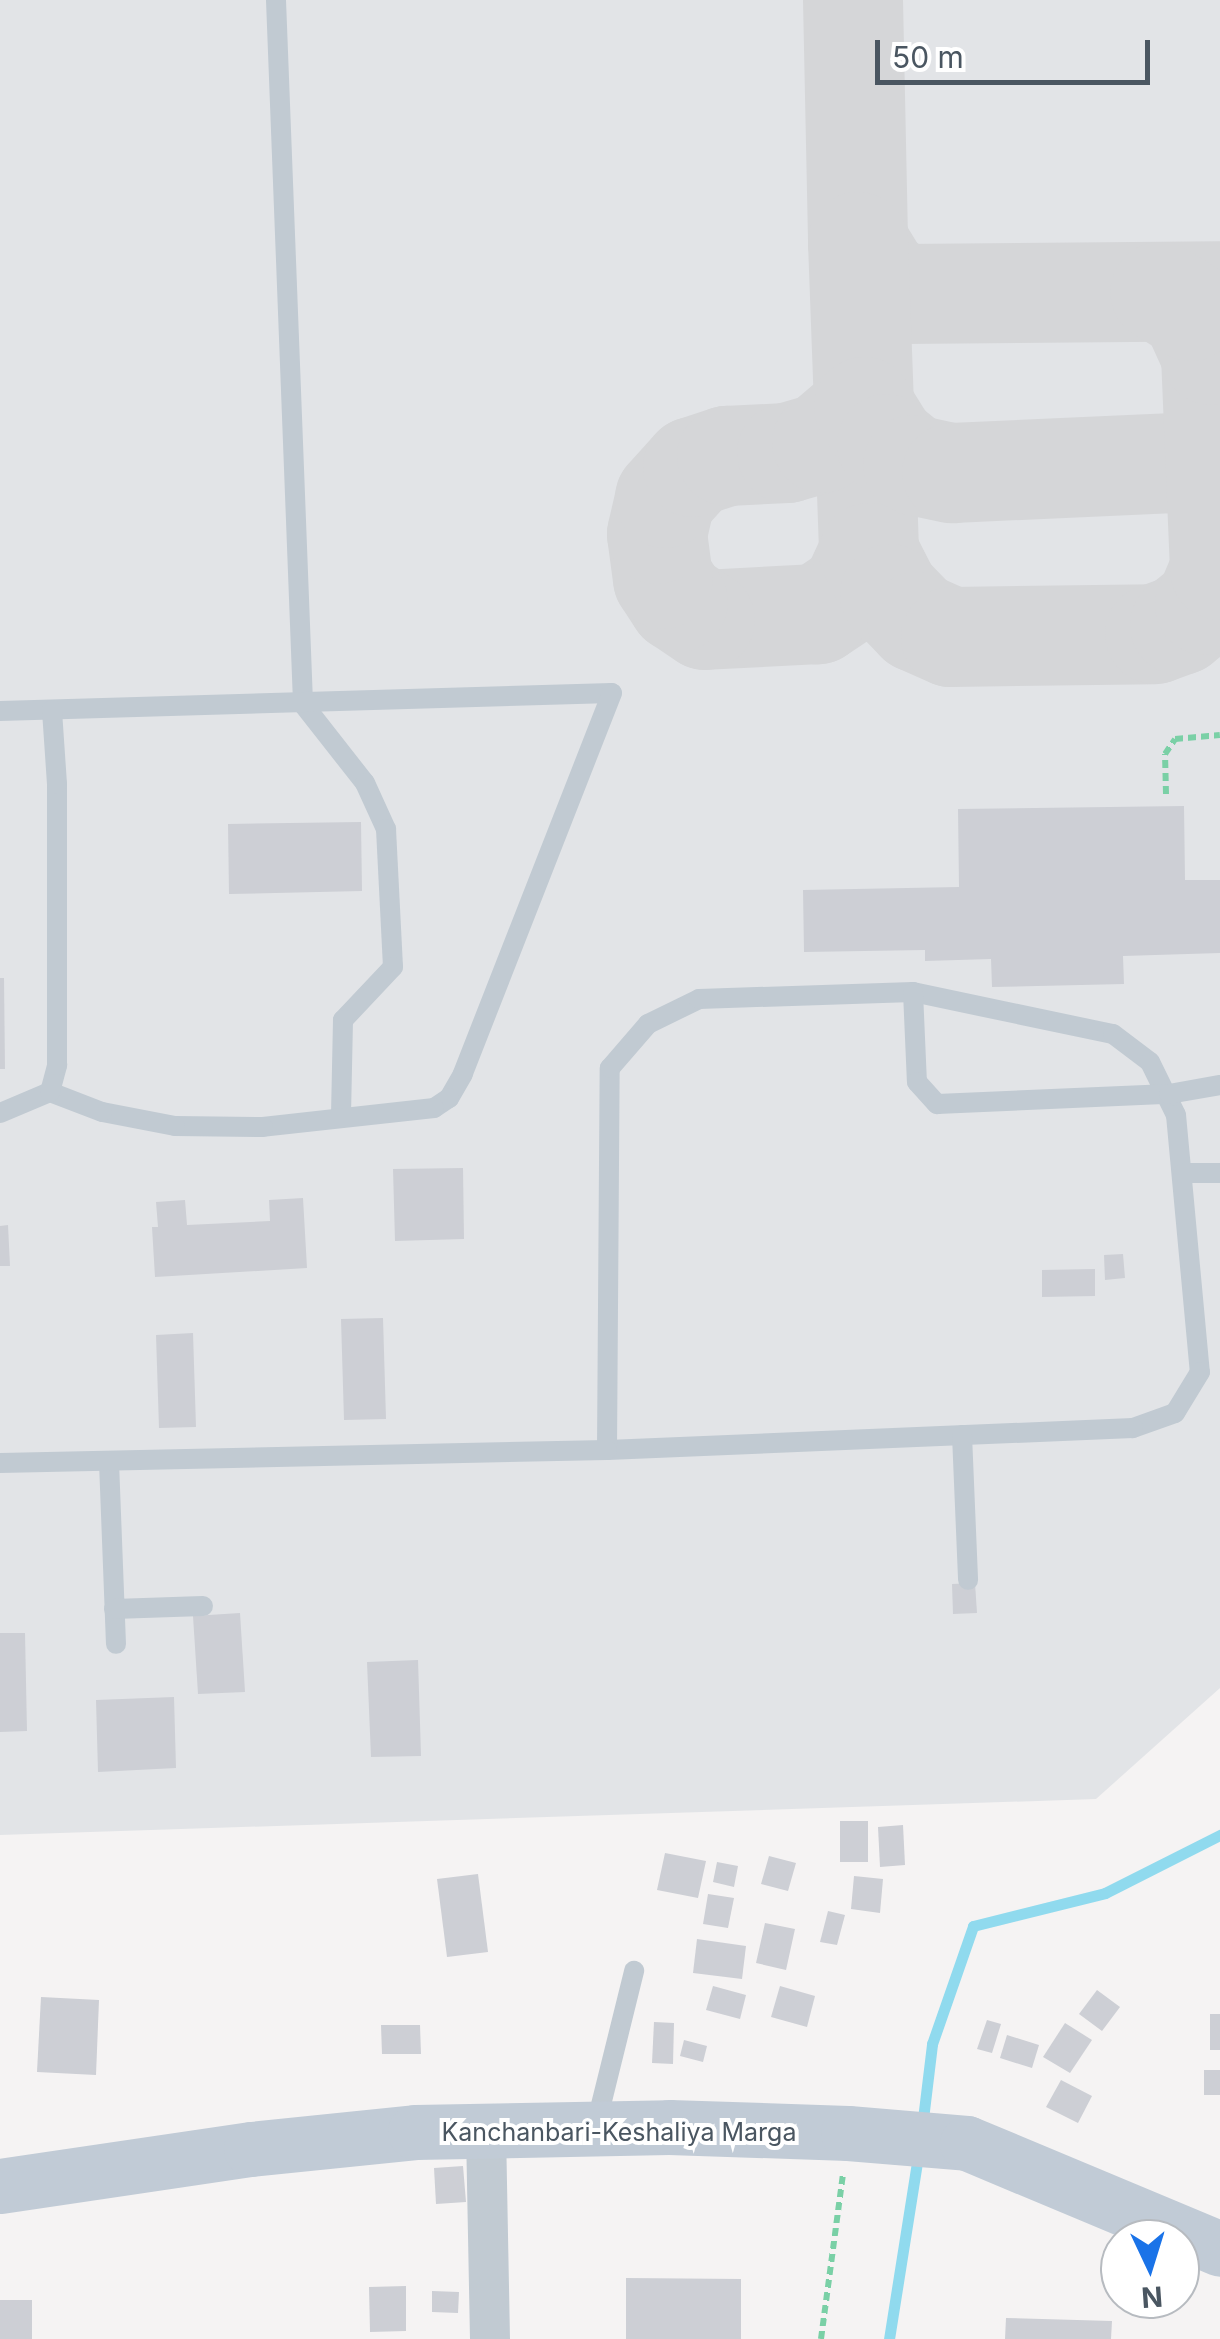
<!DOCTYPE html>
<html>
<head>
<meta charset="utf-8">
<style>
  body { margin:0 }
  #map { position:relative; width:1220px; height:2339px; overflow:hidden; background:#f5f3f3; font-family:Inter,sans-serif }
  div>[style] { position:absolute }
  .airport>* { inset:0; background:#e2e4e7 }
  .stream>* { height:11px; margin:-5.5px; padding:0 5.5px; transform-origin:5.5px; border-radius:5.5px; background:#90daee }
  .taxiway>* { height:100px; margin:-50px; padding:0 50px; transform-origin:50px; border-radius:50px; background:#d5d6d8 }
  .building>* { inset:0; background:#cdcfd5 }
  .path>* { height:6px; margin-top:-3px; transform-origin:0; background:repeating-linear-gradient(90deg,#7ad0a6 0 8px,transparent 0 13px) }
  .lane>* { height:20px; margin:-10px; padding:0 10px; transform-origin:10px; border-radius:10px; background:#c1cad2 }
  .street>* { height:40px; margin:-20px; padding:0 20px; transform-origin:20px; border-radius:20px; background:#c1cad2 }
  .secondary>* { height:55px; margin:-27.5px; padding:0 27.5px; transform-origin:27.5px; border-radius:27.5px; background:#c1cbd6 }
  span { translate:-50% -50%; white-space:nowrap; text-align:center; line-height:1.15; -webkit-text-stroke:8px #fff; paint-order:stroke }
  .street-label { font-size:25px; color:#4a5661 }
  .north { position:absolute; left:1100px; top:2219px; width:100px; height:100px; box-sizing:border-box; background:#fff; border:2px solid #b7bbc0; border-radius:50%; rotate:176deg; font-size:28px; font-weight:700; line-height:40px; text-align:center; color:#4a5661 }
  .north::after { content:''; display:block; margin:auto; width:35px; height:45px; background:#1a73e8; clip-path:polygon(50% 0,100% 100%,50% 72%,0 100%) }
  .scale { position:absolute; left:875px; top:40px; width:275px; height:45px; box-sizing:border-box; border:5px solid #4a5661; border-top:0; padding-left:12px; font-size:30px; line-height:35px; white-space:nowrap; color:#4a5661; -webkit-text-stroke:8px #fff; paint-order:stroke }
</style>
</head>
<body>
<div id="map">
  <div class="airport">
    <i style="clip-path:polygon(0 0,1220px 0,1220px 1688px,1096px 1799px,0 1835px)"></i>
  </div>
  <div class="stream">
    <i style="left:922px;top:2127px;width:84px;rotate:-83.1deg"></i>
    <i style="left:932px;top:2044px;width:125px;rotate:-70.8deg"></i>
    <i style="left:973px;top:1926px;width:136px;rotate:-14deg"></i>
    <i style="left:1105px;top:1893px;width:129px;rotate:-26.8deg"></i>
    <i style="left:889px;top:2339px;width:185px;rotate:-81deg"></i>
  </div>
  <div class="taxiway">
    <i style="left:853px;top:0;width:242px;rotate:88.8deg"></i>
    <i style="left:858px;top:242px;width:42px;rotate:58.6deg"></i>
    <i style="left:880px;top:278px;width:28px;rotate:35deg"></i>
    <i style="left:903px;top:294px;width:317px;rotate:-0.5deg"></i>
    <i style="left:858px;top:242px;width:165px;rotate:87.9deg"></i>
    <i style="left:864px;top:407px;width:146px;rotate:88deg"></i>
    <i style="left:869px;top:553px;width:43px;rotate:114.8deg"></i>
    <i style="left:851px;top:592px;width:40px;rotate:146deg"></i>
    <i style="left:818px;top:614px;width:113px;rotate:177deg"></i>
    <i style="left:705px;top:620px;width:32px;rotate:-146deg"></i>
    <i style="left:678px;top:602px;width:27px;rotate:-123deg"></i>
    <i style="left:663px;top:579px;width:45px;rotate:-97.6deg"></i>
    <i style="left:657px;top:534px;width:37px;rotate:-77deg"></i>
    <i style="left:665px;top:498px;width:42px;rotate:-47.9deg"></i>
    <i style="left:693px;top:467px;width:36px;rotate:-18deg"></i>
    <i style="left:727px;top:456px;width:60px;rotate:-2.9deg"></i>
    <i style="left:787px;top:453px;width:36px;rotate:-16deg"></i>
    <i style="left:822px;top:443px;width:55px;rotate:-40.6deg"></i>
    <i style="left:864px;top:407px;width:44px;rotate:58.1deg"></i>
    <i style="left:887px;top:444px;width:33px;rotate:39deg"></i>
    <i style="left:913px;top:465px;width:40px;rotate:12deg"></i>
    <i style="left:952px;top:473px;width:268px;rotate:-2.6deg"></i>
    <i style="left:869px;top:553px;width:46px;rotate:62.9deg"></i>
    <i style="left:890px;top:594px;width:39px;rotate:46deg"></i>
    <i style="left:917px;top:622px;width:37px;rotate:24deg"></i>
    <i style="left:951px;top:637px;width:204px;rotate:-0.8deg"></i>
    <i style="left:1155px;top:634px;width:27px;rotate:-20deg"></i>
    <i style="left:1180px;top:625px;width:32px;rotate:-39deg"></i>
    <i style="left:1205px;top:605px;width:38px;rotate:-67deg"></i>
    <i style="left:1220px;top:570px;width:215px;rotate:-92.4deg"></i>
    <i style="left:1211px;top:355px;width:48px;rotate:-114.4deg"></i>
    <i style="left:1191px;top:311px;width:36px;rotate:-148deg"></i>
  </div>
  <div class="building">
    <i style="clip-path:polygon(1184px 806px,1185px 880px,1220px 880px,1220px 953px,1123px 956px,1124px 984px,992px 987px,991px 959px,925px 961px,925px 950px,804px 952px,803px 890px,959px 887px,958px 809px)"></i>
    <i style="clip-path:polygon(361px 822px,362px 891px,229px 894px,228px 824px)"></i>
    <i style="clip-path:polygon(0 978px,4px 978px,5px 1069px,0 1069px)"></i>
    <i style="clip-path:polygon(463px 1168px,464px 1239px,395px 1241px,393px 1169px)"></i>
    <i style="clip-path:polygon(303px 1198px,307px 1268px,155px 1277px,152px 1227px,158px 1227px,156px 1202px,185px 1200px,187px 1225px,270px 1221px,269px 1200px)"></i>
    <i style="clip-path:polygon(8px 1225px,10px 1266px,0 1266px,0 1226px)"></i>
    <i style="clip-path:polygon(1123px 1254px,1125px 1278px,1105px 1280px,1104px 1255px)"></i>
    <i style="clip-path:polygon(1095px 1269px,1095px 1296px,1042px 1297px,1042px 1270px)"></i>
    <i style="clip-path:polygon(383px 1318px,386px 1419px,344px 1420px,341px 1319px)"></i>
    <i style="clip-path:polygon(193px 1333px,196px 1427px,159px 1428px,156px 1335px)"></i>
    <i style="clip-path:polygon(975px 1583px,977px 1613px,953px 1614px,952px 1584px)"></i>
    <i style="clip-path:polygon(240px 1613px,245px 1692px,198px 1694px,193px 1616px)"></i>
    <i style="clip-path:polygon(0 1633px,25px 1633px,27px 1731px,0 1732px)"></i>
    <i style="clip-path:polygon(418px 1660px,421px 1756px,371px 1757px,367px 1662px)"></i>
    <i style="clip-path:polygon(174px 1697px,176px 1768px,98px 1772px,96px 1700px)"></i>
    <i style="clip-path:polygon(840px 1821px,868px 1821px,868px 1862px,840px 1862px)"></i>
    <i style="clip-path:polygon(903px 1825px,905px 1865px,880px 1867px,878px 1827px)"></i>
    <i style="clip-path:polygon(665px 1853px,706px 1861px,698px 1898px,657px 1890px)"></i>
    <i style="clip-path:polygon(769px 1856px,796px 1863px,788px 1891px,761px 1884px)"></i>
    <i style="clip-path:polygon(717px 1862px,738px 1866px,734px 1887px,713px 1882px)"></i>
    <i style="clip-path:polygon(478px 1874px,488px 1952px,447px 1957px,437px 1879px)"></i>
    <i style="clip-path:polygon(854px 1876px,883px 1879px,880px 1913px,851px 1909px)"></i>
    <i style="clip-path:polygon(708px 1894px,734px 1898px,728px 1928px,703px 1924px)"></i>
    <i style="clip-path:polygon(828px 1911px,845px 1915px,837px 1945px,820px 1942px)"></i>
    <i style="clip-path:polygon(765px 1923px,795px 1929px,786px 1970px,756px 1963px)"></i>
    <i style="clip-path:polygon(697px 1939px,746px 1946px,742px 1979px,693px 1973px)"></i>
    <i style="clip-path:polygon(713px 1986px,746px 1995px,740px 2019px,706px 2010px)"></i>
    <i style="clip-path:polygon(780px 1986px,815px 1996px,807px 2027px,771px 2017px)"></i>
    <i style="clip-path:polygon(1097px 1990px,1120px 2007px,1102px 2031px,1079px 2014px)"></i>
    <i style="clip-path:polygon(41px 1997px,99px 2000px,96px 2075px,37px 2072px)"></i>
    <i style="clip-path:polygon(1210px 2014px,1220px 2014px,1220px 2050px,1210px 2050px)"></i>
    <i style="clip-path:polygon(987px 2020px,1001px 2024px,992px 2053px,977px 2049px)"></i>
    <i style="clip-path:polygon(654px 2022px,674px 2023px,673px 2064px,652px 2063px)"></i>
    <i style="clip-path:polygon(1065px 2023px,1092px 2040px,1070px 2073px,1043px 2057px)"></i>
    <i style="clip-path:polygon(381px 2025px,420px 2025px,421px 2054px,382px 2054px)"></i>
    <i style="clip-path:polygon(1007px 2035px,1039px 2045px,1032px 2068px,1000px 2058px)"></i>
    <i style="clip-path:polygon(684px 2040px,707px 2046px,703px 2062px,680px 2056px)"></i>
    <i style="clip-path:polygon(1204px 2070px,1220px 2070px,1220px 2095px,1204px 2095px)"></i>
    <i style="clip-path:polygon(1061px 2080px,1092px 2096px,1078px 2123px,1046px 2107px)"></i>
    <i style="clip-path:polygon(463px 2166px,466px 2202px,436px 2204px,434px 2168px)"></i>
    <i style="clip-path:polygon(626px 2278px,741px 2279px,741px 2339px,626px 2339px)"></i>
    <i style="clip-path:polygon(406px 2286px,406px 2331px,370px 2332px,369px 2287px)"></i>
    <i style="clip-path:polygon(432px 2291px,459px 2292px,458px 2313px,432px 2312px)"></i>
    <i style="clip-path:polygon(0 2300px,32px 2300px,32px 2339px,0 2339px)"></i>
    <i style="clip-path:polygon(1006px 2318px,1112px 2321px,1111px 2339px,1005px 2339px)"></i>
  </div>
  <div class="path">
    <i style="left:1166px;top:794px;width:40px;rotate:-91.4deg"></i>
    <i style="left:1165px;top:754px;width:18px;rotate:-56deg"></i>
    <i style="left:1175px;top:739px;width:45px;rotate:-5.1deg"></i>
    <i style="left:821px;top:2339px;width:166px;rotate:-82.4deg"></i>
  </div>
  <div class="lane">
    <i style="left:276px;top:0;width:705px;rotate:87.8deg"></i>
    <i style="left:303px;top:704px;width:100px;rotate:51.9deg"></i>
    <i style="left:365px;top:783px;width:51px;rotate:65.5deg"></i>
    <i style="left:386px;top:829px;width:138px;rotate:87.1deg"></i>
    <i style="left:393px;top:967px;width:73px;rotate:133.3deg"></i>
    <i style="left:343px;top:1020px;width:98px;rotate:91.2deg"></i>
    <i style="left:0;top:711px;width:612px;rotate:-1.68deg"></i>
    <i style="left:612px;top:693px;width:409px;rotate:111.4deg"></i>
    <i style="left:463px;top:1074px;width:28px;rotate:120deg"></i>
    <i style="left:449px;top:1098px;width:18px;rotate:146deg"></i>
    <i style="left:434px;top:1108px;width:172px;rotate:173.7deg"></i>
    <i style="left:263px;top:1127px;width:88px;rotate:-179.3deg"></i>
    <i style="left:175px;top:1126px;width:74px;rotate:-169.1deg"></i>
    <i style="left:102px;top:1112px;width:56px;rotate:-159deg"></i>
    <i style="left:913px;top:992px;width:204px;rotate:11.9deg"></i>
    <i style="left:1113px;top:1034px;width:46px;rotate:37.1deg"></i>
    <i style="left:1150px;top:1062px;width:59px;rotate:63.9deg"></i>
    <i style="left:1176px;top:1115px;width:258px;rotate:84.7deg"></i>
    <i style="left:1200px;top:1372px;width:48px;rotate:121.4deg"></i>
    <i style="left:1175px;top:1413px;width:45px;rotate:160.3deg"></i>
    <i style="left:1133px;top:1428px;width:526px;rotate:177.6deg"></i>
    <i style="left:607px;top:1450px;width:382px;rotate:-89.6deg"></i>
    <i style="left:610px;top:1068px;width:58px;rotate:-49.2deg"></i>
    <i style="left:648px;top:1024px;width:57px;rotate:-26.1deg"></i>
    <i style="left:699px;top:999px;width:214px;rotate:-1.9deg"></i>
    <i style="left:913px;top:992px;width:90px;rotate:87.5deg"></i>
    <i style="left:917px;top:1082px;width:30px;rotate:48deg"></i>
    <i style="left:937px;top:1104px;width:232px;rotate:-2.5deg"></i>
    <i style="left:1169px;top:1094px;width:52px;rotate:-10deg"></i>
    <i style="left:0;top:1113px;width:54px;rotate:-22.8deg"></i>
    <i style="left:50px;top:1092px;width:28px;rotate:-75deg"></i>
    <i style="left:57px;top:1065px;width:281px;rotate:-90deg"></i>
    <i style="left:57px;top:784px;width:74px;rotate:-93.9deg"></i>
    <i style="left:1183px;top:1173px;width:37px"></i>
    <i style="left:962px;top:1435px;width:145px;rotate:87.6deg"></i>
    <i style="left:109px;top:1462px;width:182px;rotate:87.8deg"></i>
    <i style="left:0;top:1463px;width:607px;rotate:-1.23deg"></i>
    <i style="left:114px;top:1609px;width:89px;rotate:-1.9deg"></i>
    <i style="left:596px;top:2125px;width:159px;rotate:-76.1deg"></i>
  </div>
  <div class="street">
    <i style="left:486px;top:2131px;width:208px;rotate:88.9deg"></i>
  </div>
  <div class="secondary">
    <i style="left:0;top:2186px;width:254px;rotate:-8.4deg"></i>
    <i style="left:251px;top:2149px;width:165px;rotate:-5.9deg"></i>
    <i style="left:415px;top:2132px;width:254px;rotate:-1.1deg"></i>
    <i style="left:669px;top:2127px;width:179px;rotate:1.9deg"></i>
    <i style="left:848px;top:2133px;width:119px;rotate:4.8deg"></i>
    <i style="left:967px;top:2143px;width:274px;rotate:22.7deg"></i>
  </div>
  <div class="street-label">
    <span style="left:619px;top:2132px">Kanchanbari-Keshaliya Marga</span>
  </div>
  <div class="north">N</div>
  <div class="scale">50 m</div>
</div>
</body>
</html>
